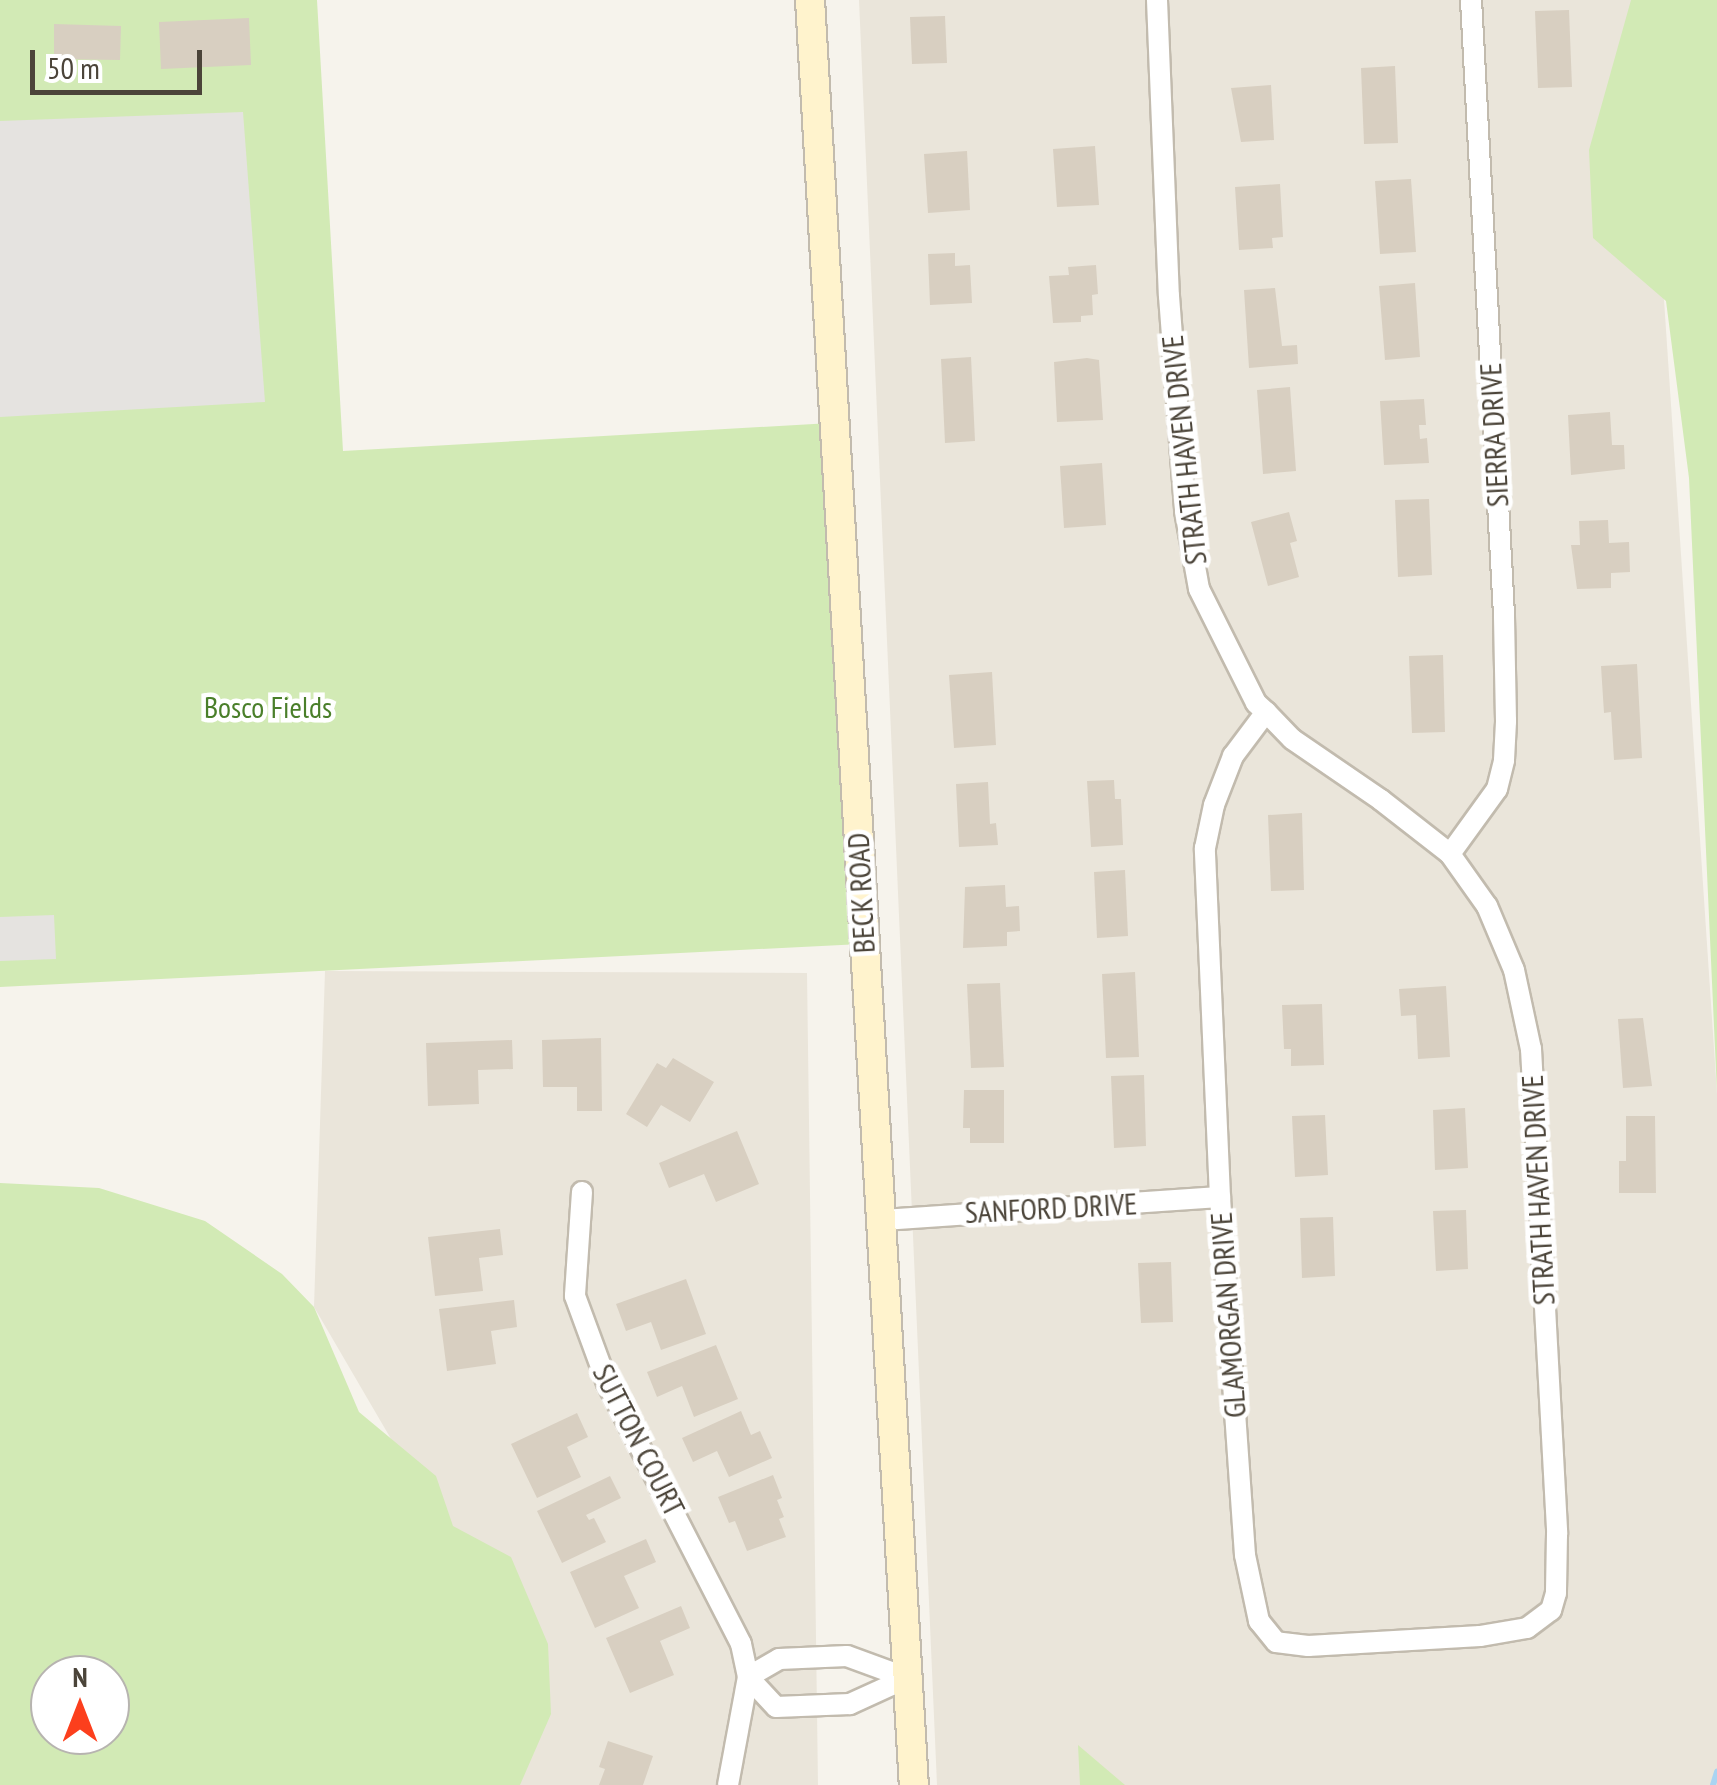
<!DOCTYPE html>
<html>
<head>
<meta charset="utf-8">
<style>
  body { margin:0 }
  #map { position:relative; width:1717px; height:1785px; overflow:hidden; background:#f6f3ec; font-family:"PT Sans Narrow",sans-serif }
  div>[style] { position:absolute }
  .residential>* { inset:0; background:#eae5da }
  .green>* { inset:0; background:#d2eab5 }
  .parking>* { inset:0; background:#e5e3e0 }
  .stream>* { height:6px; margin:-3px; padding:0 3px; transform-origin:3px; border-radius:3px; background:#a9d4f2 }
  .building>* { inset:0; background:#d8cfc1 }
  .roads { filter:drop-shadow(2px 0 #c2bbae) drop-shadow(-2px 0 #c2bbae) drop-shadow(0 2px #c2bbae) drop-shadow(0 -2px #c2bbae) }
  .street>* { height:20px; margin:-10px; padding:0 10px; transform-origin:10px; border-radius:10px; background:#fff }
  .secondary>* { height:28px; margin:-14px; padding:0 14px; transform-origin:14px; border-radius:14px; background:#fff3cd }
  span { translate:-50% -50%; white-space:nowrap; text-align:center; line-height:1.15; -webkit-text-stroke:9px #fff; paint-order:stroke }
  .street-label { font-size:30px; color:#4b4439 }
  .park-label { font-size:30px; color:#4a7f2a }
  .north { position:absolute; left:30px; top:1655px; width:100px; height:100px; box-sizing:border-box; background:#fff; border:2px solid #b7b4b0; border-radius:50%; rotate:0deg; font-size:28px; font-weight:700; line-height:40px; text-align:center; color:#4b4439 }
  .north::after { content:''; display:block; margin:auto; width:35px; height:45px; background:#fc3f1d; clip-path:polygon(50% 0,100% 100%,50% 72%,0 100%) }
  .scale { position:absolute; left:30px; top:50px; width:172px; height:45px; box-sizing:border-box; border:5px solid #4b4439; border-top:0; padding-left:12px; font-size:30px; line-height:35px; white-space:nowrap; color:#4b4439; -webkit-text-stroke:8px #fff; paint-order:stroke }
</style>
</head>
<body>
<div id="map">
  <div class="residential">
    <i style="clip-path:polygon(859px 0,1644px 0,1717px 1094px,1717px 1785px,937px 1785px)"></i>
    <i style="clip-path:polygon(325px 971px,807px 973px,818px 1785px,516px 1785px,551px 1713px,314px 1307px)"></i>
  </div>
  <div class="green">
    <i style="clip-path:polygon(0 0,317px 0,343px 451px,831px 423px,861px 944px,0 987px)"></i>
    <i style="clip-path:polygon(1631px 0,1717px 0,1717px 1092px,1689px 478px,1666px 301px,1593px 238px,1589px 150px)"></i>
    <i style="clip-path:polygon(evenodd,0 1183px,99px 1188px,205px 1221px,282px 1274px,314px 1307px,359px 1412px,436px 1476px,453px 1526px,511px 1557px,548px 1644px,551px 1714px,520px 1785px,0 1785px,0 1183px,50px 1675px,110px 1675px,110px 1735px,50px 1735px,50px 1675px)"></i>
    <i style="clip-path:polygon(1078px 1745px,1125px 1785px,1080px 1785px)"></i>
  </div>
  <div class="parking">
    <i style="clip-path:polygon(243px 112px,265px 402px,0 417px,0 121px)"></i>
    <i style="clip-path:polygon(54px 915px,56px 959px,0 961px,0 917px)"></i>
  </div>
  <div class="stream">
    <i style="left:1713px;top:1785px;width:14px;rotate:-73deg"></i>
  </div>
  <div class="building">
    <i style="clip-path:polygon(1569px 10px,1572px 87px,1538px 88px,1535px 11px)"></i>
    <i style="clip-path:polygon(945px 16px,947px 63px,912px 64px,910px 17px)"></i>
    <i style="clip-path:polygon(249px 18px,251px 65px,161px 69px,159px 22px)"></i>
    <i style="clip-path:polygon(54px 24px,121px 26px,120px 60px,54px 59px)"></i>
    <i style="clip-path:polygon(1395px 66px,1398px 143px,1364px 144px,1361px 68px)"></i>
    <i style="clip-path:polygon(1271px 85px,1274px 140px,1241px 142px,1231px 88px)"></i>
    <i style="clip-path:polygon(1095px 146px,1099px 205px,1057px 207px,1053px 149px)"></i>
    <i style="clip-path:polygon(967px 151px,970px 210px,928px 213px,924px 154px)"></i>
    <i style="clip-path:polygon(1411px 179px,1416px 252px,1380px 254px,1375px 181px)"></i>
    <i style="clip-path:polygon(1280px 184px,1283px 237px,1272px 238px,1273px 248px,1239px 250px,1235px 187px)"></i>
    <i style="clip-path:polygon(955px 253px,955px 266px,970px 265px,972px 303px,930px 305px,928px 254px)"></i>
    <i style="clip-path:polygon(1096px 265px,1098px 294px,1092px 295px,1093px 315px,1081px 316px,1081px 322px,1053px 323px,1049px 276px,1069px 275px,1068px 267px)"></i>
    <i style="clip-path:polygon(1415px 283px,1420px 357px,1385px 360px,1379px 286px)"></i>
    <i style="clip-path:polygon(1275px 288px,1282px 346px,1297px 345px,1298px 364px,1249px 368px,1244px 290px)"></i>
    <i style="clip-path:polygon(971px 357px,975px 441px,945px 443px,941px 359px)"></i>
    <i style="clip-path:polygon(1087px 358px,1099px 360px,1103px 420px,1057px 422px,1054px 362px)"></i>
    <i style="clip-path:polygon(1290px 387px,1296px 471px,1263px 474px,1257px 390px)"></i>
    <i style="clip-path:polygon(1424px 399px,1426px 425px,1419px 425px,1420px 439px,1427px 438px,1429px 463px,1384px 465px,1380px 401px)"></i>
    <i style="clip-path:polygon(1610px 412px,1612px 445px,1624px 445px,1625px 469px,1571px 475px,1568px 415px)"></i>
    <i style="clip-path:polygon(1102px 463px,1106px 525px,1064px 528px,1060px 466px)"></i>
    <i style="clip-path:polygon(1429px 499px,1432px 575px,1398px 577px,1395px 500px)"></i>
    <i style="clip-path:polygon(1289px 512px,1297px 541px,1290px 543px,1299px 577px,1268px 586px,1251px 522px)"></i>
    <i style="clip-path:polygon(1608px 520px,1609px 543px,1629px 542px,1630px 572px,1611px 573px,1611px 588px,1577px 589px,1571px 545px,1580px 545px,1579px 521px)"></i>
    <i style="clip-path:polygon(1443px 655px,1445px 732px,1412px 733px,1409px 656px)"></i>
    <i style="clip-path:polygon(1637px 664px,1642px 758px,1614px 760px,1611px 712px,1604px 713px,1601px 666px)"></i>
    <i style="clip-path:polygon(992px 672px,996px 745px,954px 748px,949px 675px)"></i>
    <i style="clip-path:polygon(1114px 780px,1115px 799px,1121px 799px,1123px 845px,1091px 847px,1087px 781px)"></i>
    <i style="clip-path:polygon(988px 782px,990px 824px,996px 823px,998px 845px,959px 847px,956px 784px)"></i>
    <i style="clip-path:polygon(1302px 813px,1304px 890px,1271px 891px,1268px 815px)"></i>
    <i style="clip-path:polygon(1125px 870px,1128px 936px,1097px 938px,1094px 872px)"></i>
    <i style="clip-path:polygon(1005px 885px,1006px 907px,1019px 906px,1020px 931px,1007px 932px,1007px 946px,963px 948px,965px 887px)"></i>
    <i style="clip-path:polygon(1135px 972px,1139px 1057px,1106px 1058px,1102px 974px)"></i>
    <i style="clip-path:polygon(1000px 983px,1004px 1067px,971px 1068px,967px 984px)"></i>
    <i style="clip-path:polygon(1446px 986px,1450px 1057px,1418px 1059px,1416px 1015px,1401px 1016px,1399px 989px)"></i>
    <i style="clip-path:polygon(1322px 1004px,1324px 1065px,1291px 1066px,1291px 1049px,1284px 1049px,1282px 1005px)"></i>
    <i style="clip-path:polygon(1643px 1018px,1652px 1086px,1623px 1088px,1618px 1019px)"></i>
    <i style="clip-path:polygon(601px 1038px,602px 1111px,577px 1111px,577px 1087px,543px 1087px,542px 1040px)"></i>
    <i style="clip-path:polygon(512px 1040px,513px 1069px,478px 1070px,479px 1104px,428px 1106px,426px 1043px)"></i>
    <i style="clip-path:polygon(673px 1058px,714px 1082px,690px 1122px,661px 1105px,647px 1127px,626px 1114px,657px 1063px,666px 1068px)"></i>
    <i style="clip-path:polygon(1144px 1075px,1146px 1146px,1114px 1148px,1111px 1076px)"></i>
    <i style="clip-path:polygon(964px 1090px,1004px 1090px,1004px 1143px,970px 1143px,970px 1128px,963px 1128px)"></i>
    <i style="clip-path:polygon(1465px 1108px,1468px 1168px,1435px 1170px,1433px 1110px)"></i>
    <i style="clip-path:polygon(1325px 1115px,1328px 1175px,1295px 1177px,1292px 1116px)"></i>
    <i style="clip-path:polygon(1626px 1116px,1655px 1116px,1656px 1193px,1619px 1193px,1619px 1161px,1626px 1161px)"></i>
    <i style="clip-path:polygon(737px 1131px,759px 1184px,716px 1202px,704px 1174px,669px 1188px,659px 1163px)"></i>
    <i style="clip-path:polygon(1466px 1210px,1468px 1269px,1436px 1271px,1433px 1211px)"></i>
    <i style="clip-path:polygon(1333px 1217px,1335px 1276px,1302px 1278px,1300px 1218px)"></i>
    <i style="clip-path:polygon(500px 1229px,503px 1255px,479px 1258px,483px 1291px,435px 1296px,428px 1237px)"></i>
    <i style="clip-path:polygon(1171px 1262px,1173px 1322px,1141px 1323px,1138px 1263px)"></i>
    <i style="clip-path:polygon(686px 1279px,706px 1334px,661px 1350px,651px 1322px,626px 1331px,616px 1304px)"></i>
    <i style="clip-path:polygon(514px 1300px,517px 1327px,491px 1331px,496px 1364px,447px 1371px,439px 1309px)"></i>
    <i style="clip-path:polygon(716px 1345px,738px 1399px,694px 1417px,682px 1386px,657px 1397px,647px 1372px)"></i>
    <i style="clip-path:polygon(741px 1411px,751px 1435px,760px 1431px,772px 1458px,729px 1477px,717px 1451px,693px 1462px,682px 1438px)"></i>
    <i style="clip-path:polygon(577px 1413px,588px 1437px,567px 1447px,581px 1477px,537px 1498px,511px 1444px)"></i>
    <i style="clip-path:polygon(773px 1475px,782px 1498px,777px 1500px,784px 1517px,779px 1519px,786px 1537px,747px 1551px,735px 1521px,729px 1523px,718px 1497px)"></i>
    <i style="clip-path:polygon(610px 1476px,621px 1498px,586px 1515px,589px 1520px,594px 1518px,606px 1542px,562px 1563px,537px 1511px)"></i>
    <i style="clip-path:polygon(646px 1539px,656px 1562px,624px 1576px,639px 1608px,595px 1628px,570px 1572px)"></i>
    <i style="clip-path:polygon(681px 1606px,690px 1628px,660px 1641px,674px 1675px,630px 1693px,606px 1638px)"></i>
    <i style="clip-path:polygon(608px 1741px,653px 1756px,643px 1785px,599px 1785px,605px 1769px,599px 1767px)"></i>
  </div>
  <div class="roads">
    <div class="street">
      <i style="left:1157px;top:0;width:296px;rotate:87.7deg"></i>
      <i style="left:1169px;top:296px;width:216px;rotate:85.7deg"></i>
      <i style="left:1185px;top:511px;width:79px;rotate:79.8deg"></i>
      <i style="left:1199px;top:589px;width:127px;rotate:63.4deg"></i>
      <i style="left:1256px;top:703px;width:13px;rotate:42deg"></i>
      <i style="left:1266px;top:712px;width:37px;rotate:46deg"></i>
      <i style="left:1292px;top:739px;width:108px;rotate:34.4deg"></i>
      <i style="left:1381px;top:800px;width:88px;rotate:38deg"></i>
      <i style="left:1450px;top:854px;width:64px;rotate:54.6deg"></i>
      <i style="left:1487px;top:906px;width:69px;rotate:67.1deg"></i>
      <i style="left:1514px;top:970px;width:81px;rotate:77.9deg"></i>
      <i style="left:1531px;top:1049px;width:486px;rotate:86.9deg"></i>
      <i style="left:1557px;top:1534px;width:59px;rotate:91deg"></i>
      <i style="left:1556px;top:1593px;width:18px;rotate:106deg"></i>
      <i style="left:1551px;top:1610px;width:30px;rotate:143deg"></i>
      <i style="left:1527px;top:1628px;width:48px;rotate:170.3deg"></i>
      <i style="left:1480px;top:1636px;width:172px;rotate:176.7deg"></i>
      <i style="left:1308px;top:1646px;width:32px;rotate:-173deg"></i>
      <i style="left:1276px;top:1642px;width:27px;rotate:-129deg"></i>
      <i style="left:1259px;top:1621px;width:67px;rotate:-102deg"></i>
      <i style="left:1245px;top:1555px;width:359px;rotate:-94deg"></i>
      <i style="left:1220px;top:1197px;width:349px;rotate:-92.5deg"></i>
      <i style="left:1205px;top:848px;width:44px;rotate:-78.2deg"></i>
      <i style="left:1214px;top:805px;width:53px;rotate:-68.8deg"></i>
      <i style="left:1233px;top:756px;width:55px;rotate:-53.1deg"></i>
      <i style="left:1450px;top:854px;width:80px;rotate:-54.1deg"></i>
      <i style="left:1497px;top:789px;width:30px;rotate:-76deg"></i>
      <i style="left:1504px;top:760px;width:39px;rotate:-87deg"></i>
      <i style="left:1506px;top:721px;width:106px;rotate:-91.1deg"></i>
      <i style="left:1504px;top:615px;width:616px;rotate:-93.07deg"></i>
      <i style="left:582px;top:1192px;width:104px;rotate:93.9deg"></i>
      <i style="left:575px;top:1296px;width:93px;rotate:69.8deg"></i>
      <i style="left:607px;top:1383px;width:293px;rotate:62.8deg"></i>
      <i style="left:741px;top:1644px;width:34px;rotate:78deg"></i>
      <i style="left:748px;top:1677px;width:110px;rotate:100.5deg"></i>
      <i style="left:882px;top:1220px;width:339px;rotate:-3.9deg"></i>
      <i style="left:847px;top:1656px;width:64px;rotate:20.1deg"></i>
      <i style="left:907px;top:1678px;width:63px;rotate:155.5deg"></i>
      <i style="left:850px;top:1704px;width:74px;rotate:177.7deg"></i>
      <i style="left:776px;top:1707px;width:41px;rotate:-133deg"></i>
      <i style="left:748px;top:1677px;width:36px;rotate:-30deg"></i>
      <i style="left:779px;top:1659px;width:68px;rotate:-2.5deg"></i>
    </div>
    <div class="secondary">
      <i style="left:810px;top:0;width:1788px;rotate:86.67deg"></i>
    </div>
  </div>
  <div class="street-label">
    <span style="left:1494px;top:435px;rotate:-93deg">SIERRA DRIVE</span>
    <span style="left:1184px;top:450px;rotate:-96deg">STRATH HAVEN DRIVE</span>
    <span style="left:861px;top:893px;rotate:-93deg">BECK ROAD</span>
    <span style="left:1538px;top:1190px;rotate:-93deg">STRATH HAVEN DRIVE</span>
    <span style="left:1051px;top:1208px;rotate:-3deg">SANFORD DRIVE</span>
    <span style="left:1228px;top:1315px;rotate:-94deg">GLAMORGAN DRIVE</span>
    <span style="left:639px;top:1440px;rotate:63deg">SUTTON COURT</span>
  </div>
  <div class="park-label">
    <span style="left:268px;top:707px">Bosco Fields</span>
  </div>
  <div class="north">N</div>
  <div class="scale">50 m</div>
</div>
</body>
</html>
